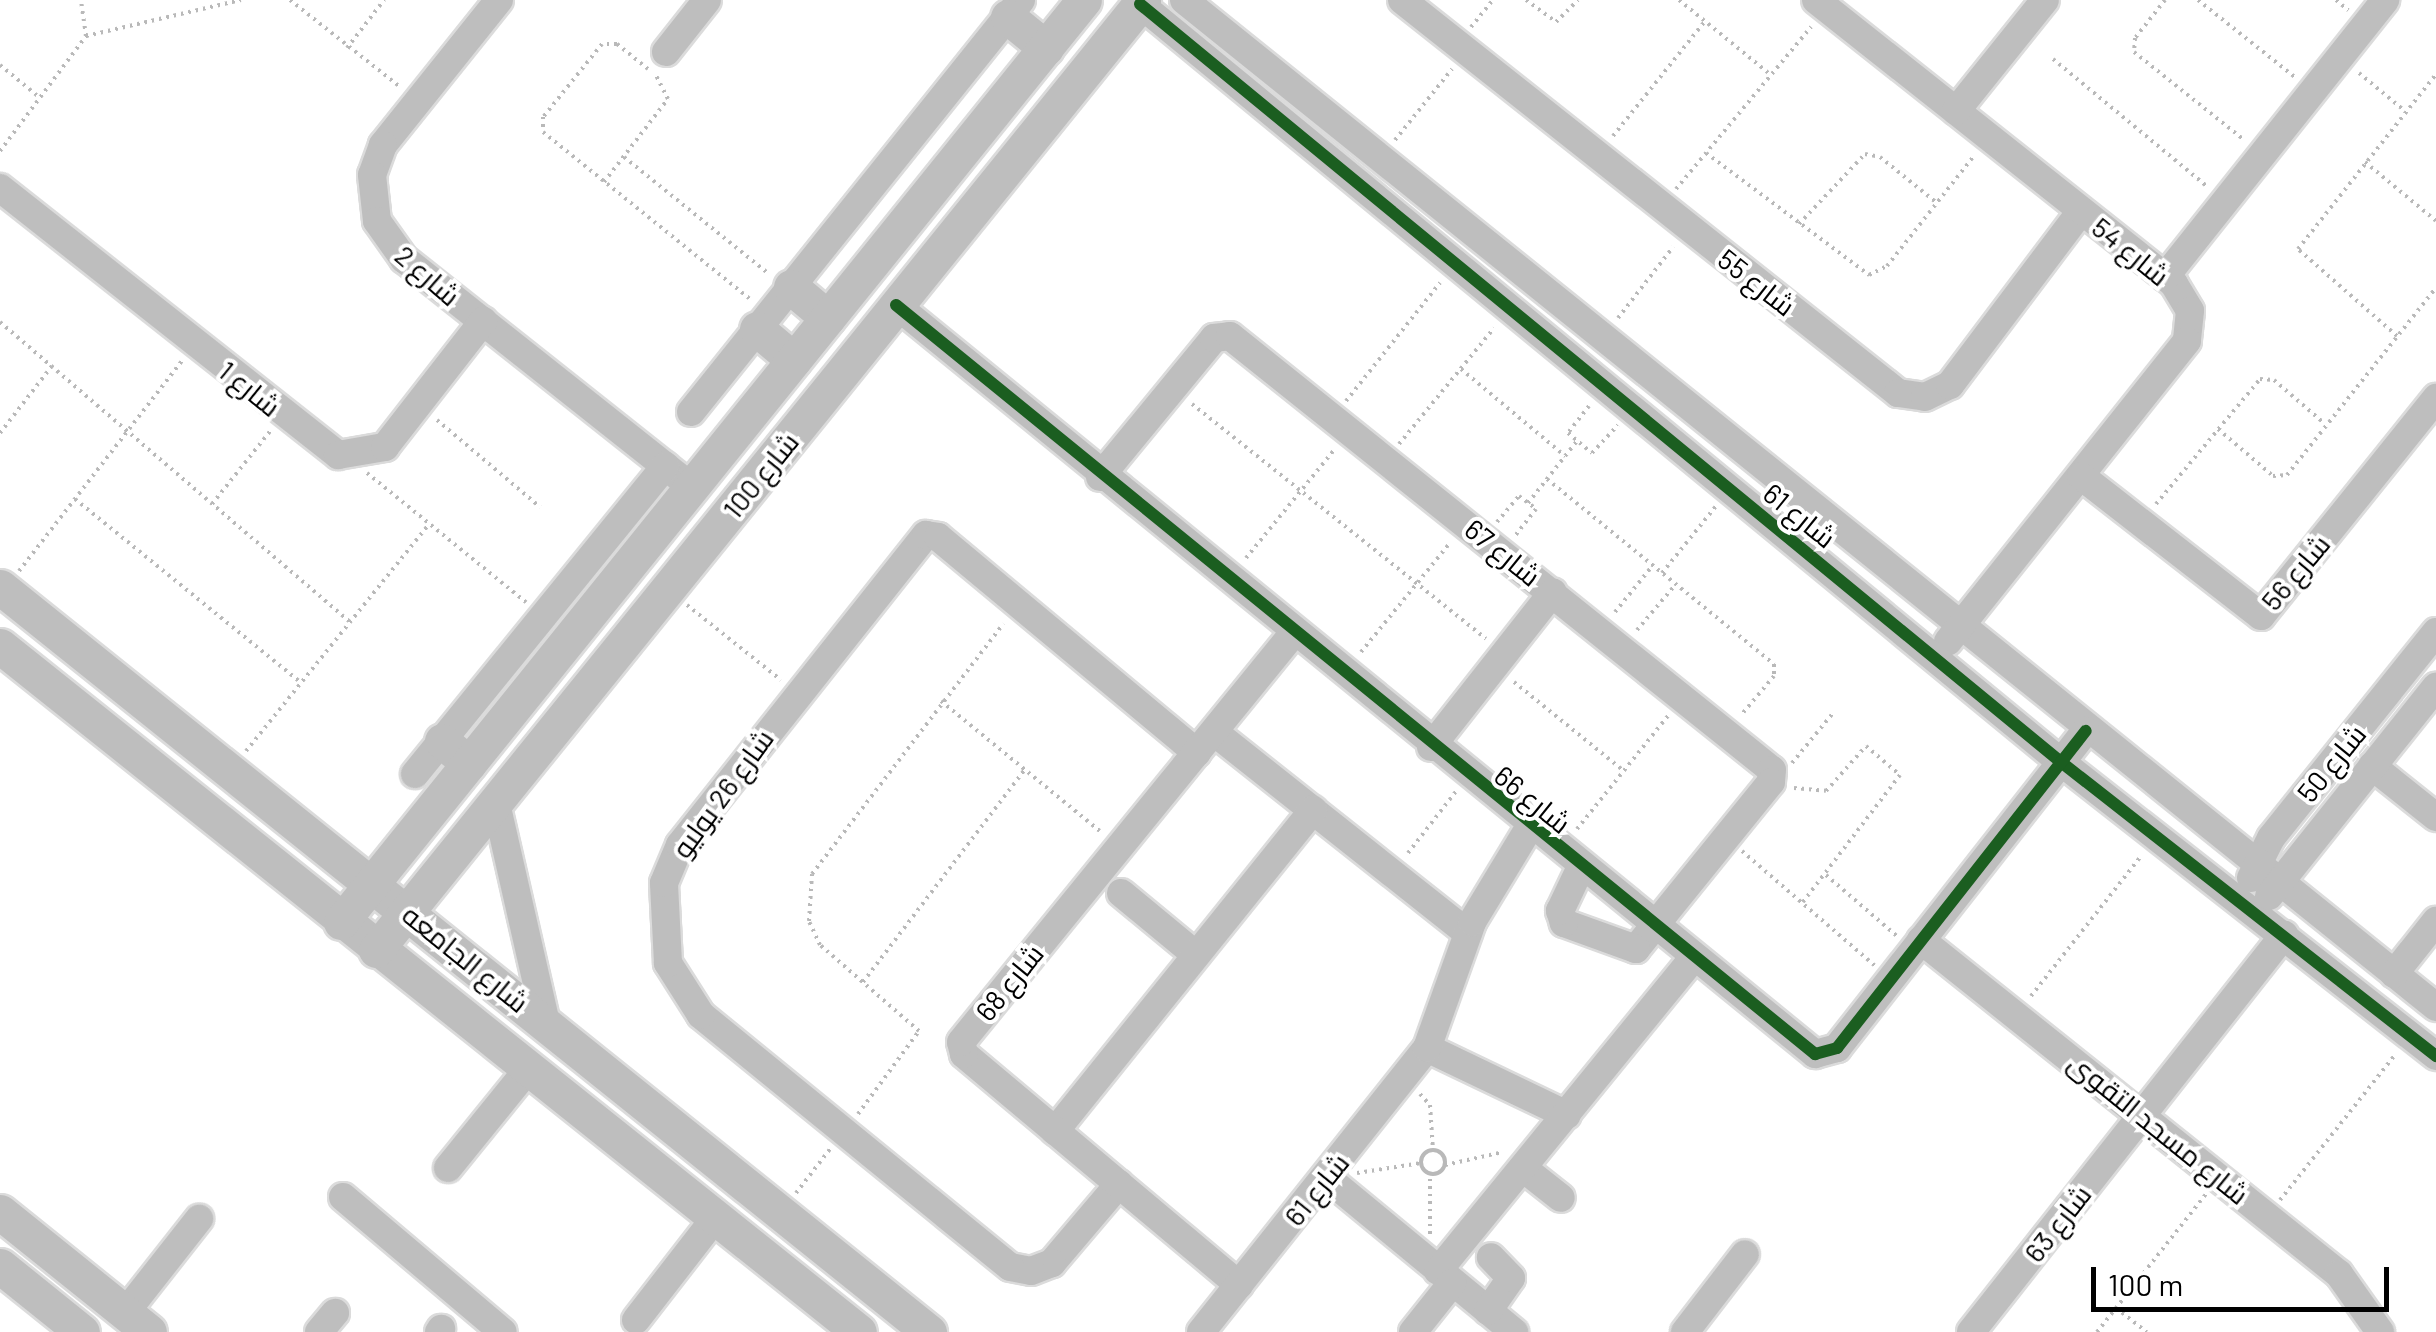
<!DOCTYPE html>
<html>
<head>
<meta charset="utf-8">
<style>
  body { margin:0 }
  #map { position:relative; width:2436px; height:1332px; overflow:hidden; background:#fff; font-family:Barlow,Cairo,sans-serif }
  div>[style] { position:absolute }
  .path>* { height:4px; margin-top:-2px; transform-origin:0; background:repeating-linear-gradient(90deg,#b9b9b9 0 2.5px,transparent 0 7.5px) }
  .path>.ring { margin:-2px; padding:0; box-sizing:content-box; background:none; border:4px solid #b9b9b9; border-radius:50% }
  .roads { filter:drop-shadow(2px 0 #dbdbdb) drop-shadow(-2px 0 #dbdbdb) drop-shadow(0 2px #dbdbdb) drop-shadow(0 -2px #dbdbdb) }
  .minor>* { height:28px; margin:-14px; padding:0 14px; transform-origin:14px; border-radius:14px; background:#bebebe }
  .major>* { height:35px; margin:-17.5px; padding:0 17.5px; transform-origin:17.5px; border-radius:17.5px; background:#bebebe }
  .cycleway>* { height:12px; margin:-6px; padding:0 6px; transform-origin:6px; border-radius:6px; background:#1b5e20 }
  span { translate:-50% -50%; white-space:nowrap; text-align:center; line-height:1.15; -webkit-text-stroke:8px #fff; paint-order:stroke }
  .street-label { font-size:28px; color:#000 }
  .scale { position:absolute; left:2091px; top:1267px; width:298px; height:45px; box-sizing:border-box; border:5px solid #000; border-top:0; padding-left:12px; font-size:30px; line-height:35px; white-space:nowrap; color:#000; -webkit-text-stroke:8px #fff; paint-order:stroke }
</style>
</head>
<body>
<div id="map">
  <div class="path">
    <i style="left:290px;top:0;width:140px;rotate:38.3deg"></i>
    <i style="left:1526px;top:0;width:37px;rotate:36deg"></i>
    <i style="left:1556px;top:22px;width:31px;rotate:-45deg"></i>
    <i style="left:1679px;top:0;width:119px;rotate:39.2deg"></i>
    <i style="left:2165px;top:0;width:48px;rotate:128.3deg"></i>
    <i style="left:2135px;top:38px;width:14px;rotate:94deg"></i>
    <i style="left:2134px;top:52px;width:139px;rotate:38.6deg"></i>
    <i style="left:2198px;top:0;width:125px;rotate:38.5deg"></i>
    <i style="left:2336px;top:0;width:16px;rotate:40deg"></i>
    <i style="left:1471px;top:27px;width:35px;rotate:-51deg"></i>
    <i style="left:86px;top:36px;width:159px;rotate:-13.1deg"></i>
    <i style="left:347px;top:48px;width:61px;rotate:-52.4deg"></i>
    <i style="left:2053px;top:59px;width:201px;rotate:39.6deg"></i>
    <i style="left:0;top:65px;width:50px;rotate:39.4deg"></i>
    <i style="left:648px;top:69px;width:40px;rotate:-141deg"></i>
    <i style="left:617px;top:44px;width:15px;rotate:180deg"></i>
    <i style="left:602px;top:44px;width:94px;rotate:128.9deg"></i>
    <i style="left:543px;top:117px;width:15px;rotate:90deg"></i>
    <i style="left:543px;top:132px;width:266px;rotate:38.9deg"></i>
    <i style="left:2359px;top:73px;width:60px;rotate:39.6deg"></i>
    <i style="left:1613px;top:136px;width:147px;rotate:-51.3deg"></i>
    <i style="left:1395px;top:140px;width:91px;rotate:-51.2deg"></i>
    <i style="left:0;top:151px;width:144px;rotate:-53.2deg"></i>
    <i style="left:86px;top:36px;width:36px;rotate:-98deg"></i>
    <i style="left:1706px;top:153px;width:204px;rotate:36.8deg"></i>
    <i style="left:1869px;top:275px;width:20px;rotate:-27deg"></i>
    <i style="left:1887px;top:266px;width:140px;rotate:-51.7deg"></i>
    <i style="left:624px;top:157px;width:185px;rotate:38.9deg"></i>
    <i style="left:2365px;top:162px;width:92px;rotate:39.7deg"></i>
    <i style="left:604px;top:182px;width:105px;rotate:-52.4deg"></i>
    <i style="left:668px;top:99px;width:27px;rotate:-117deg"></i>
    <i style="left:1676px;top:189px;width:211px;rotate:-50.2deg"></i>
    <i style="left:1799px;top:224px;width:96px;rotate:-46.7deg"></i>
    <i style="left:1865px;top:154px;width:15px;rotate:11deg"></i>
    <i style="left:1880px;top:157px;width:73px;rotate:38.9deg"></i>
    <i style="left:1618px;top:318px;width:90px;rotate:-52.2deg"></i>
    <i style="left:0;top:322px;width:461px;rotate:40.6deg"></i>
    <i style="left:2397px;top:336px;width:132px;rotate:-138.7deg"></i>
    <i style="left:2298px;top:249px;width:223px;rotate:-51.7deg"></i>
    <i style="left:1461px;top:369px;width:136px;rotate:39.9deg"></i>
    <i style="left:1346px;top:401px;width:151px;rotate:-51.5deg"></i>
    <i style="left:1192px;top:404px;width:376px;rotate:38.6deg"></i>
    <i style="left:1589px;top:406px;width:34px;rotate:128deg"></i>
    <i style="left:1568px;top:433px;width:31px;rotate:40deg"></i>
    <i style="left:1592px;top:453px;width:38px;rotate:-47deg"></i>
    <i style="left:437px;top:420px;width:135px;rotate:40.2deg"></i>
    <i style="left:2218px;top:429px;width:72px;rotate:40.5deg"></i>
    <i style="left:2273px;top:476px;width:14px;rotate:-4deg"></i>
    <i style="left:2287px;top:475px;width:239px;rotate:-51.5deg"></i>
    <i style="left:0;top:433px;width:85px;rotate:-52.2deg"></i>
    <i style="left:1399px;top:444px;width:150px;rotate:-50.7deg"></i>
    <i style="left:367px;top:473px;width:205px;rotate:39.1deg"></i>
    <i style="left:1547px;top:479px;width:293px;rotate:39.2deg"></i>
    <i style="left:1774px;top:664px;width:12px;rotate:90deg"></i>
    <i style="left:1774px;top:676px;width:50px;rotate:130.1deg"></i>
    <i style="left:75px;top:499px;width:290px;rotate:39.1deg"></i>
    <i style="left:1528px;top:503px;width:79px;rotate:-51.7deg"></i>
    <i style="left:212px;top:504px;width:95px;rotate:-51.4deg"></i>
    <i style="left:2156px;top:504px;width:163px;rotate:-50.2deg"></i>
    <i style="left:2260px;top:379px;width:14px;rotate:4deg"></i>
    <i style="left:2274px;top:380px;width:67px;rotate:40.8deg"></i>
    <i style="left:1497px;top:522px;width:34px;rotate:-50deg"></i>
    <i style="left:1519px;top:496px;width:21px;rotate:37deg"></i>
    <i style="left:1536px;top:509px;width:34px;rotate:128deg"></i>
    <i style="left:1246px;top:558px;width:141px;rotate:-50.8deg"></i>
    <i style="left:19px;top:571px;width:266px;rotate:-52.2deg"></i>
    <i style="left:1662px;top:573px;width:86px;rotate:-51.1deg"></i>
    <i style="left:687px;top:605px;width:120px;rotate:38.6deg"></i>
    <i style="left:1615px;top:612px;width:60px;rotate:-51deg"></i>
    <i style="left:1637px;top:630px;width:60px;rotate:-49.7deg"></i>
    <i style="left:1361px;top:652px;width:141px;rotate:-50.8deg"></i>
    <i style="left:1514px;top:682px;width:141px;rotate:39deg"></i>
    <i style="left:941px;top:701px;width:205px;rotate:39.3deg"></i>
    <i style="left:246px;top:751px;width:292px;rotate:-51.1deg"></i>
    <i style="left:1792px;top:763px;width:65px;rotate:-50.6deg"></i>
    <i style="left:1794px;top:788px;width:32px;rotate:5deg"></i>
    <i style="left:1826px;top:791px;width:60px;rotate:-48.4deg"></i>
    <i style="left:1866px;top:746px;width:45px;rotate:40.5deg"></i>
    <i style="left:1900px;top:775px;width:160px;rotate:127.4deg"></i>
    <i style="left:1577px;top:829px;width:145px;rotate:-51.2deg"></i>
    <i style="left:1742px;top:851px;width:176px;rotate:40.8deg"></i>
    <i style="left:1408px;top:853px;width:80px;rotate:-52.1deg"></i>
    <i style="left:1826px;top:875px;width:95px;rotate:40.7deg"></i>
    <i style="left:863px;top:982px;width:268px;rotate:-52.7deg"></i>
    <i style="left:2031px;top:996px;width:179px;rotate:-51.8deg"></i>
    <i style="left:1420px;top:1094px;width:15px;rotate:48deg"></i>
    <i style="left:1430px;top:1105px;width:45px;rotate:86.2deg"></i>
    <i style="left:858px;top:1114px;width:103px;rotate:-53.7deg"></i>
    <i style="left:919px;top:1031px;width:131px;rotate:-139deg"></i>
    <i style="left:820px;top:945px;width:26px;rotate:-115deg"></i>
    <i style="left:809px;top:921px;width:47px;rotate:-86.3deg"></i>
    <i style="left:812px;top:874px;width:315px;rotate:-52.6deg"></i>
    <i class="ring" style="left:1421px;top:1150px;width:20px;height:20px"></i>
    <i style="left:1445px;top:1165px;width:59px;rotate:-12.6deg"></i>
    <i style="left:1357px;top:1173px;width:65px;rotate:-8.9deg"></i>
    <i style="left:796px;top:1193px;width:56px;rotate:-52.3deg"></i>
    <i style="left:2280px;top:1200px;width:185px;rotate:-51.6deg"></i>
    <i style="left:1430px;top:1234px;width:60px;rotate:-90deg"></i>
    <i style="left:2116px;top:1308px;width:39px;rotate:38deg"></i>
    <i style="left:2097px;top:1332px;width:176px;rotate:-51.7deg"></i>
  </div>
  <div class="roads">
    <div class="minor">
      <i style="left:499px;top:0;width:186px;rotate:128.7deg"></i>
      <i style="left:383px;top:145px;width:32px;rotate:110deg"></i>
      <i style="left:372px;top:175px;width:46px;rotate:83.8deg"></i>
      <i style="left:377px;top:221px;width:47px;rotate:54.6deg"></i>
      <i style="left:404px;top:259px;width:367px;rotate:38.4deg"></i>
      <i style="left:1184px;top:0;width:1607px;rotate:38.81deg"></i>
      <i style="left:1402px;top:0;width:633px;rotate:38.39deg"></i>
      <i style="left:1898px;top:393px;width:27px;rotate:8deg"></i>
      <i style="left:1925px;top:397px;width:28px;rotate:-26deg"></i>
      <i style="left:1950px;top:385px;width:218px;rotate:-53deg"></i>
      <i style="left:1816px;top:0;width:457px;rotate:38.4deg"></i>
      <i style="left:2174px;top:284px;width:31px;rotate:59deg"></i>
      <i style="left:2190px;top:311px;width:30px;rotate:96deg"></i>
      <i style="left:2187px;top:341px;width:384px;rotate:128.5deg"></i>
      <i style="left:1140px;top:4px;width:1193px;rotate:39.46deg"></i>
      <i style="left:2061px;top:762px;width:477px;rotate:38.1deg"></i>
      <i style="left:666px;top:52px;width:66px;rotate:-51.7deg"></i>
      <i style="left:1956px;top:111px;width:142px;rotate:-51.3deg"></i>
      <i style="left:0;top:188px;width:431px;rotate:38.3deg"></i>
      <i style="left:338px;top:455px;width:48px;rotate:-9.7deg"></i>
      <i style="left:385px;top:447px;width:160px;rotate:-52.1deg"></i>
      <i style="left:2165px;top:277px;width:354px;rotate:-51.5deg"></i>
      <i style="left:896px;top:305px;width:1186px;rotate:39.18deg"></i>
      <i style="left:1815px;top:1054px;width:23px;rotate:-15deg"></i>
      <i style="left:1837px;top:1048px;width:403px;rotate:-51.9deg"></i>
      <i style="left:691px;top:412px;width:528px;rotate:-51.31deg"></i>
      <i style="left:2081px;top:476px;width:228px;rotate:37.9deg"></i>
      <i style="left:2261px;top:616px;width:280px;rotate:-51.2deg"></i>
      <i style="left:1100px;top:477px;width:180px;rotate:-50.6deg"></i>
      <i style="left:1214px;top:338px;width:16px;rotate:-7deg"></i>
      <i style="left:1230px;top:336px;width:694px;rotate:38.69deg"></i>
      <i style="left:1772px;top:770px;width:12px;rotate:95deg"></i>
      <i style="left:1771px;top:782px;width:215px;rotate:129deg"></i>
      <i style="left:1636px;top:949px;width:77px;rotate:-160.1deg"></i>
      <i style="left:1564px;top:923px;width:13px;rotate:-108deg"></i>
      <i style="left:1560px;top:911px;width:47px;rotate:-64.5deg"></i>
      <i style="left:1214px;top:732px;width:324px;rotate:38.4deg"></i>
      <i style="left:1431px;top:747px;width:197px;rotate:-51.8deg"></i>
      <i style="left:2372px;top:766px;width:82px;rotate:38.6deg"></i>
      <i style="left:415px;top:774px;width:397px;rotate:-50.9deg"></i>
      <i style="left:496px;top:803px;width:226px;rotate:77.2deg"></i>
      <i style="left:2251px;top:878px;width:45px;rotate:-63.4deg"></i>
      <i style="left:2271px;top:838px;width:264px;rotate:-51.3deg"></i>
      <i style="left:1121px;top:893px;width:97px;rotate:39.6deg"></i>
      <i style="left:2269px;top:896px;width:268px;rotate:-51.4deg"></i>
      <i style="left:1921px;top:940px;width:535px;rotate:38.63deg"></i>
      <i style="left:2339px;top:1274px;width:71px;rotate:54.7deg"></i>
      <i style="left:2394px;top:974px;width:68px;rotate:-51.6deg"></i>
      <i style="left:1427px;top:1048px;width:155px;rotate:25.6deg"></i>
      <i style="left:1055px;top:1131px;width:412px;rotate:-51.2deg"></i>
      <i style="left:448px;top:1168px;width:129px;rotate:-51deg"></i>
      <i style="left:1523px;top:1168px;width:48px;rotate:38.3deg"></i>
      <i style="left:1326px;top:1177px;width:244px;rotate:39.5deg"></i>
      <i style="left:1119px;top:1184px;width:104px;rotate:130.3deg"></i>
      <i style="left:1052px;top:1263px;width:22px;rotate:159deg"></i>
      <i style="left:1031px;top:1271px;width:21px;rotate:-169deg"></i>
      <i style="left:1010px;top:1267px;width:399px;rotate:-140.8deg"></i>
      <i style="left:701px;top:1015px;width:62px;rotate:-122.4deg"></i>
      <i style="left:668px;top:963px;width:80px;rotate:-92.9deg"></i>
      <i style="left:664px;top:883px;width:41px;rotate:-67.2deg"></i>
      <i style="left:680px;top:845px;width:396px;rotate:-51.6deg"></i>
      <i style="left:926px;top:535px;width:12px;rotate:9deg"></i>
      <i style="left:938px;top:537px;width:337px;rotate:39.8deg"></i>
      <i style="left:343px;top:1197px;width:209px;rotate:40.2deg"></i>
      <i style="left:1438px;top:1271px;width:404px;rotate:-50.8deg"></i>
      <i style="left:1239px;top:1285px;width:359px;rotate:-140deg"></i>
      <i style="left:964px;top:1054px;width:12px;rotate:-104deg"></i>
      <i style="left:961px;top:1042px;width:525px;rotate:-50.88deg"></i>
      <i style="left:1488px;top:1311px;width:40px;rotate:-55.1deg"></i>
      <i style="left:1511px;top:1278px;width:29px;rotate:-134deg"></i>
      <i style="left:125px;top:1313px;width:120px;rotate:-51.8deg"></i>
      <i style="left:636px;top:1320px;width:130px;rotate:-52.2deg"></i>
      <i style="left:319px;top:1332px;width:25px;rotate:-50deg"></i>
      <i style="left:439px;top:1332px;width:4px;rotate:-56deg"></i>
      <i style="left:1201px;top:1332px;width:363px;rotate:-51.5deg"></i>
      <i style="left:1427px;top:1048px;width:134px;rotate:-70.3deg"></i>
      <i style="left:1472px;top:922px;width:110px;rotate:-58.8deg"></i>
      <i style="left:1413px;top:1332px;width:63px;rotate:-51.5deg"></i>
      <i style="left:1685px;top:1332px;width:98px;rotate:-52.4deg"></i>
      <i style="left:1971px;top:1332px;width:506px;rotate:-51.75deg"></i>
    </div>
    <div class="major">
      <i style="left:1008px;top:17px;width:49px;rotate:39.2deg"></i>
      <i style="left:791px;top:287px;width:48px;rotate:40deg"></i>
      <i style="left:757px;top:329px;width:48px;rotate:40deg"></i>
      <i style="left:0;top:587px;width:1191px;rotate:38.73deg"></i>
      <i style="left:0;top:646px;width:1099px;rotate:38.61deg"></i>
      <i style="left:442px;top:741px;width:35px;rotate:40deg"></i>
      <i style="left:341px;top:922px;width:1184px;rotate:-51.14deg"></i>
      <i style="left:376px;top:950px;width:1221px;rotate:-51.08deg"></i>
      <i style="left:0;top:1212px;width:191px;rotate:38.8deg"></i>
      <i style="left:0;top:1266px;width:105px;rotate:38.8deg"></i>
    </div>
  </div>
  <div class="cycleway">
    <i style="left:1140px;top:4px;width:1193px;rotate:39.46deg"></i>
    <i style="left:2061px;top:762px;width:477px;rotate:38.1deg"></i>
    <i style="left:896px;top:305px;width:1186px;rotate:39.18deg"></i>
    <i style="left:1815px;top:1054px;width:23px;rotate:-15deg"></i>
    <i style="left:1837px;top:1048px;width:403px;rotate:-51.9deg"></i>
  </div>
  <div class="street-label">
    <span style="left:2131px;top:251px;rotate:39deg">شارع 54</span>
    <span style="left:428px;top:275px;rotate:41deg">شارع 2</span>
    <span style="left:1757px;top:282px;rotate:38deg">شارع 55</span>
    <span style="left:250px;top:388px;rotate:39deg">شارع 1</span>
    <span style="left:760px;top:475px;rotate:-51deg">شارع 100</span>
    <span style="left:1800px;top:515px;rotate:39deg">شارع 61</span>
    <span style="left:1503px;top:552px;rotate:39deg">شارع 67</span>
    <span style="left:2295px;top:572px;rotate:-50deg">شارع 56</span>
    <span style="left:2331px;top:763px;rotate:-51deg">شارع 50</span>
    <span style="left:722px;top:793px;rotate:-54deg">شارع 26 يوليو</span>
    <span style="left:1533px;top:799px;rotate:39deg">شارع 66</span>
    <span style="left:466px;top:958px;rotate:39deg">شارع الجامعه</span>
    <span style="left:1009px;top:982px;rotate:-51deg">شارع 68</span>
    <span style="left:2159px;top:1128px;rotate:39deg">شارع مسجد التقوى</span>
    <span style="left:1316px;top:1189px;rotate:-51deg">شارع 61</span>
    <span style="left:2057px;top:1223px;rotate:-52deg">شارع 63</span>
  </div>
  <div class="scale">100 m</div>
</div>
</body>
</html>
